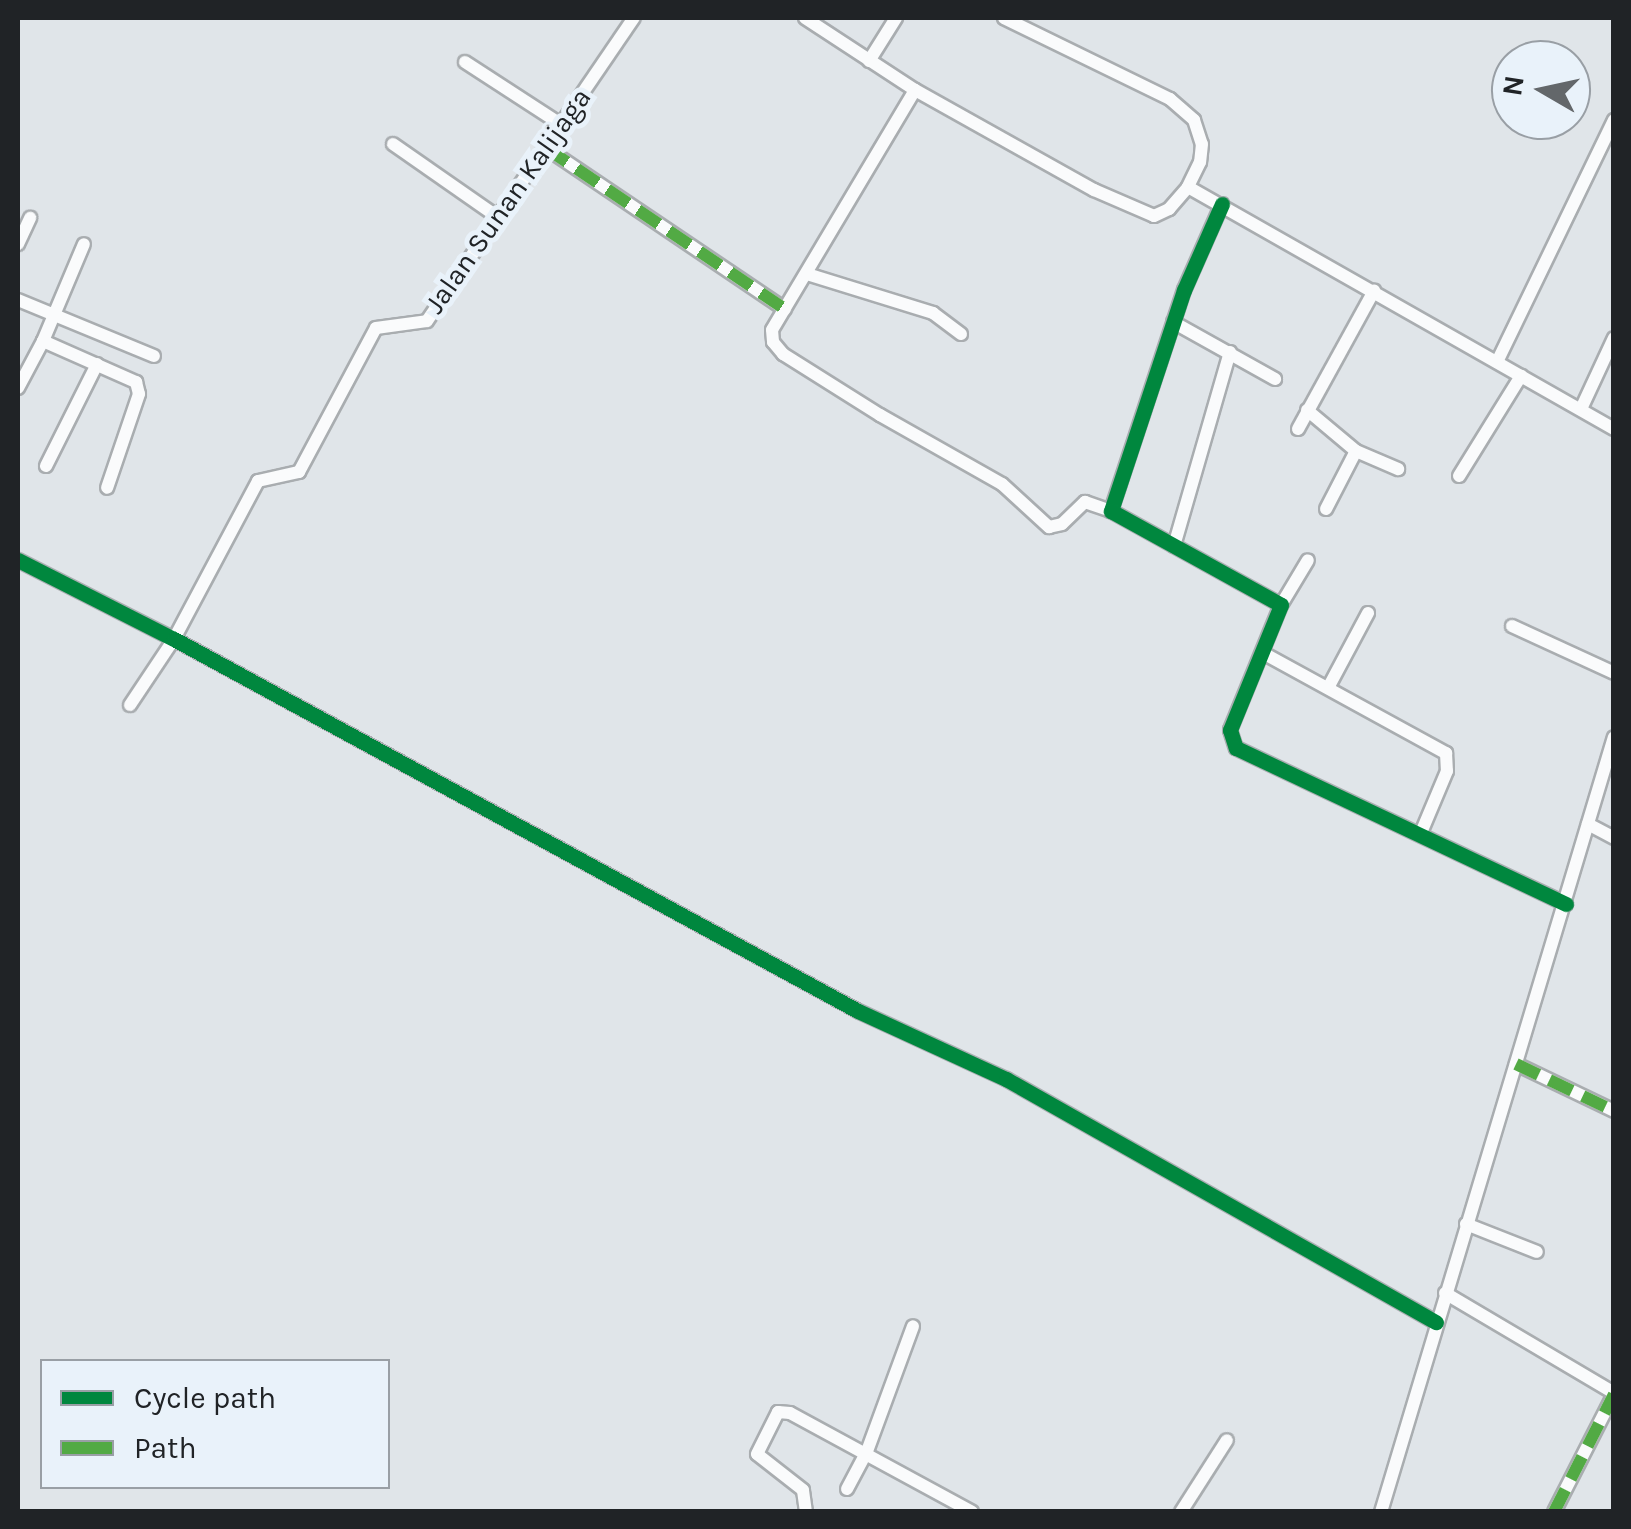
<!DOCTYPE html>
<html>
<head>
<meta charset="utf-8">
<style>
  body { margin:0 }
  #map { position:relative; width:1631px; height:1529px; overflow:hidden; background:#e0e5e9; font-family:Karla,sans-serif }
  div>[style] { position:absolute }
  .roads { filter:drop-shadow(2px 0 #a9adb0) drop-shadow(-2px 0 #a9adb0) drop-shadow(0 2px #a9adb0) drop-shadow(0 -2px #a9adb0) }
  .minor>* { height:12px; margin:-6px; padding:0 6px; transform-origin:6px; border-radius:6px; background:#fafbfc }
  .quiet>* { height:12px; margin-top:-6px; transform-origin:0; background:repeating-linear-gradient(90deg,#52aa44 0 25px,transparent 0 37px) }
  .cycleway>* { height:15px; margin:-7.5px; padding:0 7.5px; transform-origin:7.5px; border-radius:7.5px; background:#00873e }
  span { translate:-50% -50%; white-space:nowrap; text-align:center; line-height:1.15; -webkit-text-stroke:10px #e9f2fa; paint-order:stroke }
  .street-label { font-size:28px; color:#202326 }
  .frame { position:absolute; inset:0; border:20px solid #202326; pointer-events:none }
  .legend { position:absolute; left:40px; top:1359px; width:350px; height:130px; box-sizing:border-box; background:#e9f2fa; border:2px solid #999fa5; margin:0; padding:12px 18px; list-style:none; font-size:30px; color:#202326 }
  .legend li { display:flex; align-items:center; gap:20px; height:50px }
  .legend b { width:50px; border:2px solid #999fa5 }
  .north { position:absolute; left:1491px; top:40px; width:100px; height:100px; box-sizing:border-box; background:#e9f2fa; border:2px solid #999fa5; border-radius:50%; rotate:279deg; font-size:28px; font-weight:700; line-height:40px; text-align:center; color:#202326 }
  .north::after { content:''; display:block; margin:auto; width:35px; height:45px; background:#63676a; clip-path:polygon(50% 0,100% 100%,50% 72%,0 100%) }
</style>
</head>
<body>
<div id="map">
  <div class="roads">
    <div class="minor">
      <i style="left:805px;top:18px;width:131px;rotate:33.2deg"></i>
      <i style="left:915px;top:90px;width:205px;rotate:29.2deg"></i>
      <i style="left:1094px;top:190px;width:65px;rotate:23.4deg"></i>
      <i style="left:1154px;top:216px;width:17px;rotate:-25deg"></i>
      <i style="left:1169px;top:209px;width:29px;rotate:-49deg"></i>
      <i style="left:1188px;top:187px;width:490px;rotate:29.6deg"></i>
      <i style="left:1004px;top:18px;width:185px;rotate:26deg"></i>
      <i style="left:1170px;top:99px;width:32px;rotate:41deg"></i>
      <i style="left:1194px;top:120px;width:25px;rotate:72deg"></i>
      <i style="left:1202px;top:144px;width:18px;rotate:96deg"></i>
      <i style="left:1200px;top:162px;width:28px;rotate:116deg"></i>
      <i style="left:869px;top:61px;width:51px;rotate:-57.9deg"></i>
      <i style="left:465px;top:62px;width:116px;rotate:33deg"></i>
      <i style="left:915px;top:90px;width:279px;rotate:120.8deg"></i>
      <i style="left:772px;top:330px;width:12px;rotate:85deg"></i>
      <i style="left:773px;top:342px;width:16px;rotate:50deg"></i>
      <i style="left:783px;top:354px;width:115px;rotate:32.2deg"></i>
      <i style="left:880px;top:415px;width:140px;rotate:29.5deg"></i>
      <i style="left:1002px;top:484px;width:64px;rotate:42.5deg"></i>
      <i style="left:1049px;top:527px;width:13px;rotate:-13deg"></i>
      <i style="left:1062px;top:524px;width:32px;rotate:-44deg"></i>
      <i style="left:1085px;top:502px;width:28px;rotate:19deg"></i>
      <i style="left:393px;top:144px;width:129px;rotate:34.9deg"></i>
      <i style="left:546px;top:148px;width:288px;rotate:34deg"></i>
      <i style="left:1222px;top:204px;width:94px;rotate:113.8deg"></i>
      <i style="left:1184px;top:290px;width:233px;rotate:108.3deg"></i>
      <i style="left:1111px;top:511px;width:194px;rotate:28.9deg"></i>
      <i style="left:1281px;top:605px;width:135px;rotate:112.2deg"></i>
      <i style="left:1230px;top:730px;width:19px;rotate:72deg"></i>
      <i style="left:1236px;top:748px;width:365px;rotate:25.3deg"></i>
      <i style="left:18px;top:244px;width:29px;rotate:-65deg"></i>
      <i style="left:807px;top:274px;width:132px;rotate:17.2deg"></i>
      <i style="left:933px;top:313px;width:35px;rotate:37deg"></i>
      <i style="left:18px;top:300px;width:147px;rotate:22.4deg"></i>
      <i style="left:1173px;top:322px;width:117px;rotate:29.2deg"></i>
      <i style="left:43px;top:341px;width:105px;rotate:-67.1deg"></i>
      <i style="left:1497px;top:362px;width:269px;rotate:-64.2deg"></i>
      <i style="left:18px;top:388px;width:53px;rotate:-62deg"></i>
      <i style="left:43px;top:341px;width:102px;rotate:23.8deg"></i>
      <i style="left:136px;top:382px;width:12px;rotate:76deg"></i>
      <i style="left:139px;top:394px;width:99px;rotate:108.8deg"></i>
      <i style="left:1581px;top:409px;width:78px;rotate:-65.1deg"></i>
      <i style="left:1307px;top:410px;width:64px;rotate:39.9deg"></i>
      <i style="left:1356px;top:451px;width:46px;rotate:23.2deg"></i>
      <i style="left:1298px;top:429px;width:158px;rotate:-61.2deg"></i>
      <i style="left:46px;top:466px;width:114px;rotate:-63.4deg"></i>
      <i style="left:1459px;top:476px;width:118px;rotate:-58.2deg"></i>
      <i style="left:1326px;top:509px;width:65px;rotate:-62.7deg"></i>
      <i style="left:1174px;top:546px;width:202px;rotate:-73.9deg"></i>
      <i style="left:18px;top:560px;width:175px;rotate:26.9deg"></i>
      <i style="left:174px;top:639px;width:779px;rotate:28.54deg"></i>
      <i style="left:858px;top:1011px;width:163px;rotate:24.7deg"></i>
      <i style="left:1006px;top:1079px;width:494px;rotate:29.5deg"></i>
      <i style="left:1281px;top:605px;width:52px;rotate:-59deg"></i>
      <i style="left:1512px;top:626px;width:112px;rotate:24.7deg"></i>
      <i style="left:1263px;top:653px;width:209px;rotate:28.7deg"></i>
      <i style="left:1446px;top:753px;width:18px;rotate:87deg"></i>
      <i style="left:1447px;top:771px;width:67px;rotate:112.8deg"></i>
      <i style="left:1328px;top:688px;width:85px;rotate:-61.9deg"></i>
      <i style="left:130px;top:705px;width:79px;rotate:-56.3deg"></i>
      <i style="left:174px;top:639px;width:179px;rotate:-62deg"></i>
      <i style="left:258px;top:481px;width:42px;rotate:-12.4deg"></i>
      <i style="left:299px;top:472px;width:163px;rotate:-61.9deg"></i>
      <i style="left:376px;top:328px;width:51px;rotate:-7.8deg"></i>
      <i style="left:427px;top:321px;width:367px;rotate:-55.7deg"></i>
      <i style="left:1588px;top:824px;width:30px;rotate:28deg"></i>
      <i style="left:1516px;top:1064px;width:109px;rotate:25.6deg"></i>
      <i style="left:1466px;top:1224px;width:76px;rotate:21.5deg"></i>
      <i style="left:1445px;top:1293px;width:196px;rotate:30.6deg"></i>
      <i style="left:847px;top:1489px;width:40px;rotate:-62deg"></i>
      <i style="left:866px;top:1454px;width:136px;rotate:-69.8deg"></i>
      <i style="left:806px;top:1512px;width:22px;rotate:-98deg"></i>
      <i style="left:803px;top:1490px;width:58px;rotate:-142deg"></i>
      <i style="left:757px;top:1454px;width:47px;rotate:-63.4deg"></i>
      <i style="left:778px;top:1412px;width:12px;rotate:5deg"></i>
      <i style="left:790px;top:1413px;width:207px;rotate:28.5deg"></i>
      <i style="left:1181px;top:1512px;width:85px;rotate:-57.4deg"></i>
      <i style="left:1381px;top:1512px;width:809px;rotate:-73.27deg"></i>
      <i style="left:1554px;top:1512px;width:132px;rotate:-63deg"></i>
    </div>
  </div>
  <div class="quiet">
    <i style="left:546px;top:148px;width:288px;rotate:34deg"></i>
    <i style="left:1516px;top:1064px;width:109px;rotate:25.6deg"></i>
    <i style="left:1554px;top:1512px;width:132px;rotate:-63deg"></i>
  </div>
  <div class="cycleway">
    <i style="left:1222px;top:204px;width:94px;rotate:113.8deg"></i>
    <i style="left:1184px;top:290px;width:233px;rotate:108.3deg"></i>
    <i style="left:1111px;top:511px;width:194px;rotate:28.9deg"></i>
    <i style="left:1281px;top:605px;width:135px;rotate:112.2deg"></i>
    <i style="left:1230px;top:730px;width:19px;rotate:72deg"></i>
    <i style="left:1236px;top:748px;width:365px;rotate:25.3deg"></i>
    <i style="left:18px;top:560px;width:175px;rotate:26.9deg"></i>
    <i style="left:174px;top:639px;width:779px;rotate:28.54deg"></i>
    <i style="left:858px;top:1011px;width:163px;rotate:24.7deg"></i>
    <i style="left:1006px;top:1079px;width:494px;rotate:29.5deg"></i>
  </div>
  <div class="street-label">
    <span style="left:508px;top:201px;rotate:-55deg">Jalan Sunan Kalijaga</span>
  </div>
  <div class="frame"></div>
  <ul class="legend">
  <li><b style="height:12px;background:#00873e"></b>Cycle path</li>
  <li><b style="height:12px;background:#52aa44"></b>Path</li>
  </ul>
  <div class="north">N</div>
</div>
</body>
</html>
